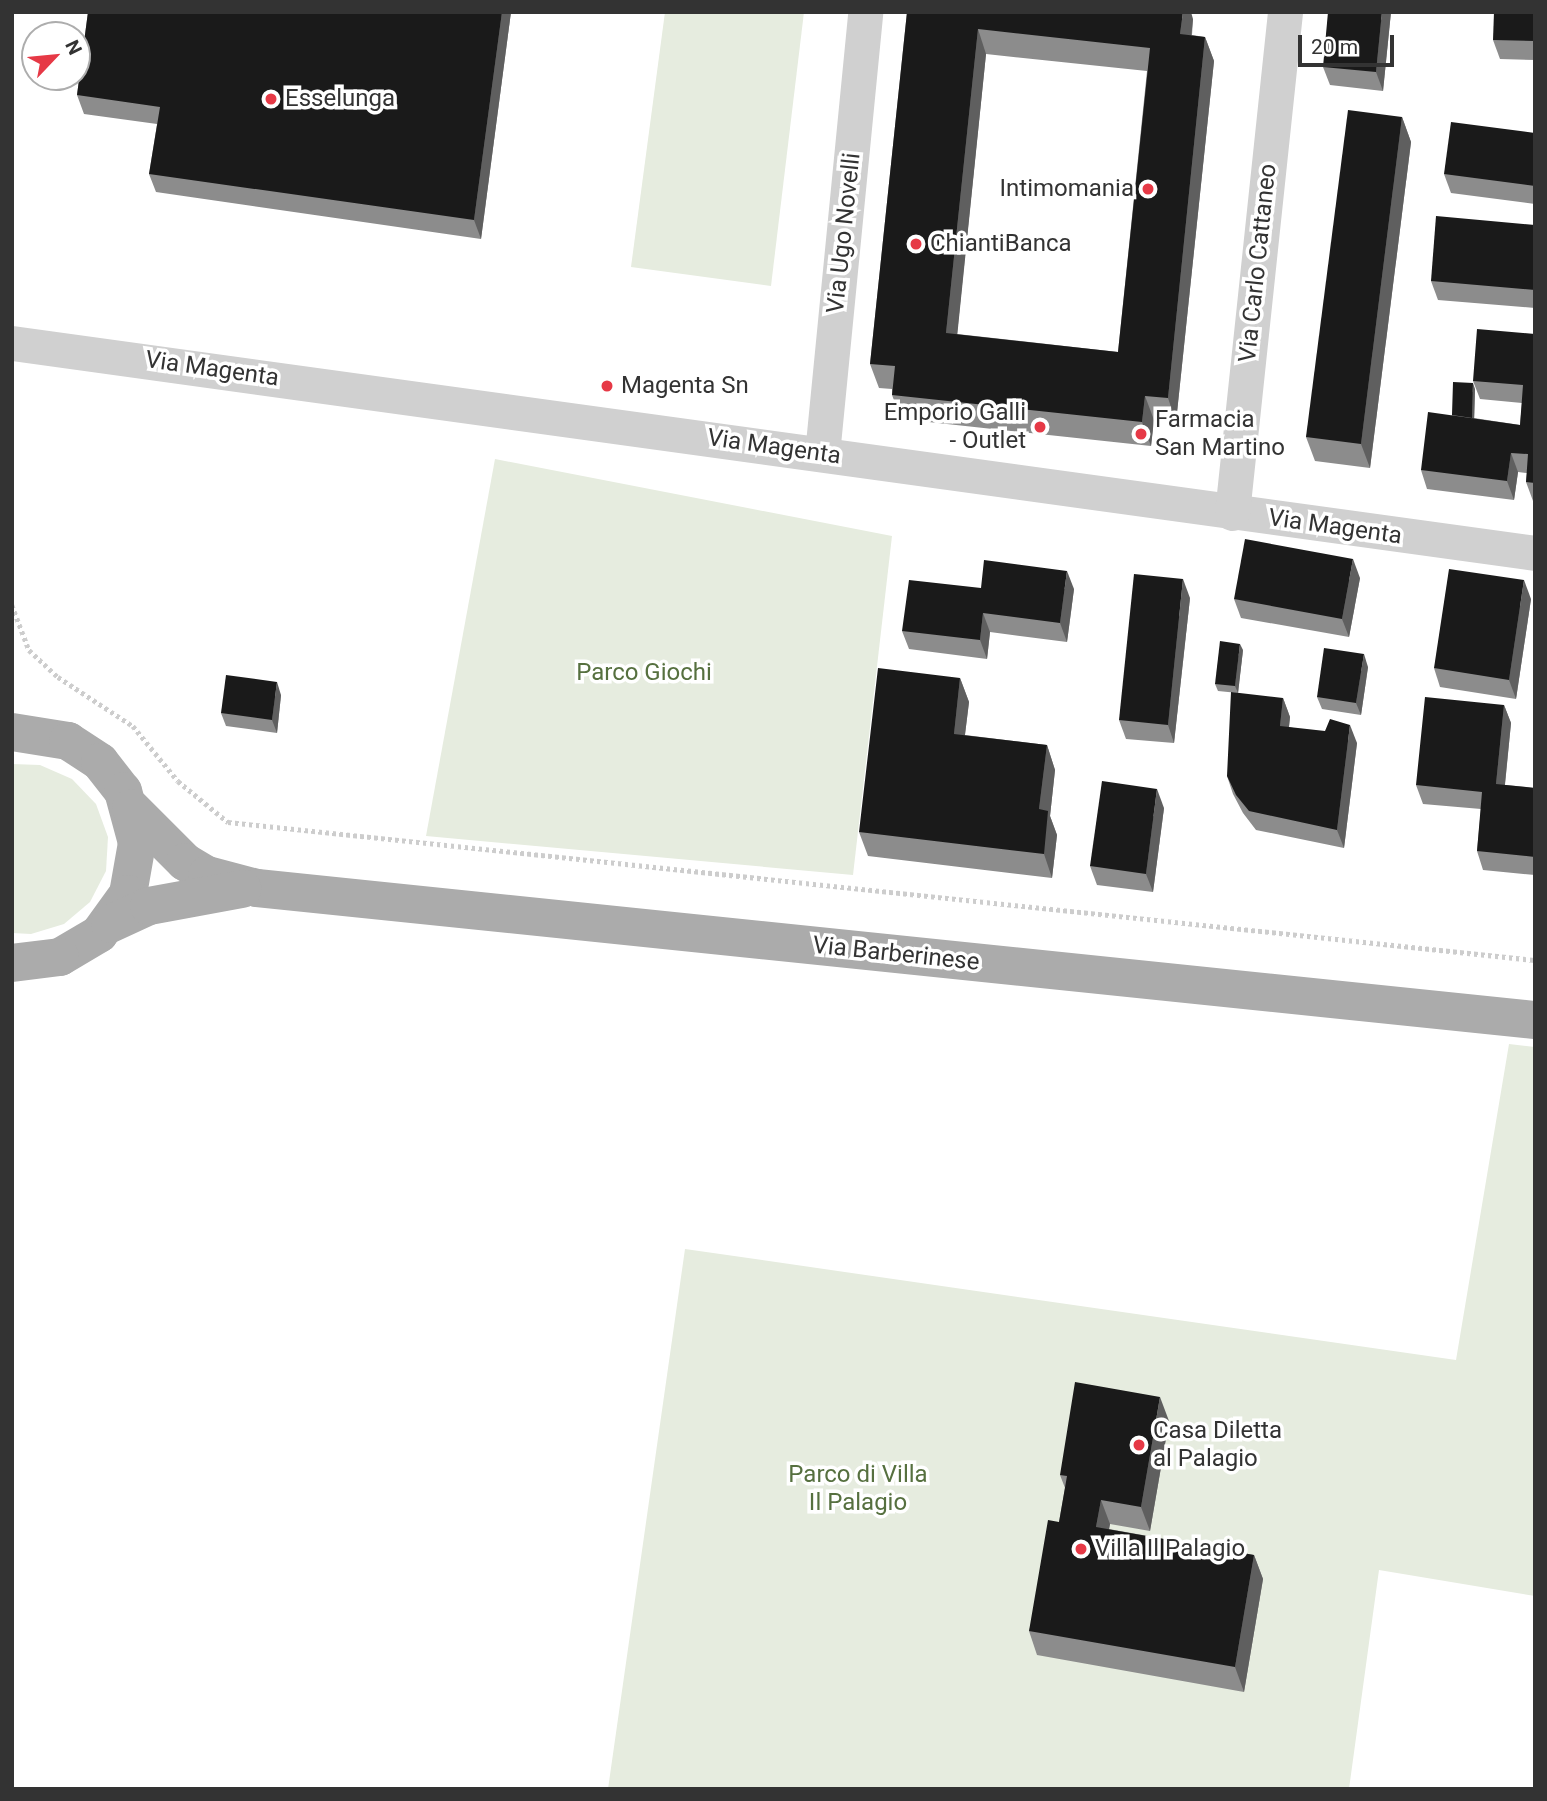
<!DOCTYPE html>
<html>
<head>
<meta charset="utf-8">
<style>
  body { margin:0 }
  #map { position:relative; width:1547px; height:1801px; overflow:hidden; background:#fff; font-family:Roboto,sans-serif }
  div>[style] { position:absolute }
  .green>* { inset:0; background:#e6ecdf }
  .path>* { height:4.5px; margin-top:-2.25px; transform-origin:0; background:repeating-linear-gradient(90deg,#cdcdcd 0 3.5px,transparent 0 7px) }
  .street>* { height:35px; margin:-17.5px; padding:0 17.5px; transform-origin:17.5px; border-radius:17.5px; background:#d0d0d0 }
  .primary>* { height:38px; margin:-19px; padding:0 19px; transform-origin:19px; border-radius:19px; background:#ababab }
  .wall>* { inset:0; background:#8c8c8c }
  .shaded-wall>* { inset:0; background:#5f5f5f }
  .building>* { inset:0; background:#1a1a1a }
  .dots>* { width:19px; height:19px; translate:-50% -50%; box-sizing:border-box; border:4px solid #fff; border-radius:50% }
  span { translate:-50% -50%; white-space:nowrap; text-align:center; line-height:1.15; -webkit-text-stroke:7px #fff; paint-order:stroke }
  .poi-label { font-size:24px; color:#333 }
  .left { translate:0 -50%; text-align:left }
  .right { translate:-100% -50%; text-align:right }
  .street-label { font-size:24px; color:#333 }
  .park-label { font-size:24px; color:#56703f }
  .frame { position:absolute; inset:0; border:14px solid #333; pointer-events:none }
  .north { position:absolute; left:21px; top:21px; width:70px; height:70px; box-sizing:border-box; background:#fff; border:2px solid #adadad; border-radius:50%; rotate:64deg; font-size:19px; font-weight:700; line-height:28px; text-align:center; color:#333 }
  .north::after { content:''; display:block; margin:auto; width:24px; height:32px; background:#e63946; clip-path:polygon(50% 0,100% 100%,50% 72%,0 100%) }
  .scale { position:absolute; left:1298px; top:35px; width:96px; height:32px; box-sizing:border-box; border:4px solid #333; border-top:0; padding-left:9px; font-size:21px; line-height:24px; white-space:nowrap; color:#333; -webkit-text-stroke:5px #fff; paint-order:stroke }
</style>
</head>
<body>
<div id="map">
  <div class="green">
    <i style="clip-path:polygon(665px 12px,804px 12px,771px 286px,631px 267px)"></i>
    <i style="clip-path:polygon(495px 459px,892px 536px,853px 875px,426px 836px)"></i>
    <i style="clip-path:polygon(12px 764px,40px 765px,72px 779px,96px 804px,108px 837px,106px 871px,90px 902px,64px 924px,31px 934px,12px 933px)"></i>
    <i style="clip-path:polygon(evenodd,1509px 1044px,1535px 1047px,1535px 1596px,1379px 1570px,1349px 1789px,608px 1789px,685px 1249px,1456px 1360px,1509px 1044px,1169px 1421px,1110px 1524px,1105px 1551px,1057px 1544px,1169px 1421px)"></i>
  </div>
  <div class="path">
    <i style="left:12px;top:605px;width:48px;rotate:69.3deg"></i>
    <i style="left:29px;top:650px;width:40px;rotate:43deg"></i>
    <i style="left:58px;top:677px;width:90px;rotate:33.2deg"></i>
    <i style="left:133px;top:726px;width:71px;rotate:50.7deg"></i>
    <i style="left:178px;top:781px;width:65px;rotate:39.4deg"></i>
    <i style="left:228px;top:822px;width:1314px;rotate:6.03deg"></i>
  </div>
  <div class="street">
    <i style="left:12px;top:343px;width:1537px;rotate:7.85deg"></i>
    <i style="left:822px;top:454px;width:444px;rotate:-84.4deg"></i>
    <i style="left:1232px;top:513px;width:504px;rotate:-83.96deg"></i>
  </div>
  <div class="primary">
    <i style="left:12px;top:732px;width:57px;rotate:9.1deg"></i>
    <i style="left:68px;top:741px;width:38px;rotate:33deg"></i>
    <i style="left:100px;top:762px;width:37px;rotate:52deg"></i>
    <i style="left:123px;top:791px;width:54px;rotate:74.9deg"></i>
    <i style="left:137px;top:843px;width:52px;rotate:100deg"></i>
    <i style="left:128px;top:894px;width:49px;rotate:125.9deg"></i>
    <i style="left:99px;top:934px;width:45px;rotate:149.5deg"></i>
    <i style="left:60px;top:957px;width:48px;rotate:172.9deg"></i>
    <i style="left:131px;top:808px;width:76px;rotate:45deg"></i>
    <i style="left:185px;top:862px;width:26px;rotate:31deg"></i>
    <i style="left:207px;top:875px;width:52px;rotate:14.6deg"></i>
    <i style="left:257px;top:888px;width:1285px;rotate:5.9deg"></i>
    <i style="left:110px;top:924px;width:43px;rotate:-24.8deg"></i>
    <i style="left:149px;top:906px;width:95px;rotate:-10.4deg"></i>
  </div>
  <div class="wall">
    <i style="clip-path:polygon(88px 12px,511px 12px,481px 239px,156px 192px,149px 174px,157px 124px,84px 114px,77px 95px)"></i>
    <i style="clip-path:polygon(evenodd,907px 12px,1193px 19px,1192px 35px,1205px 37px,1214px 61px,1176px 422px,1154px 420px,1151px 446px,901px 419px,892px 395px,892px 389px,879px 388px,870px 364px,907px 12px,986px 54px,1147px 71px,1118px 352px,957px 334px,986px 54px)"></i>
    <i style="clip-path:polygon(1391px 12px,1383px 91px,1330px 85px,1323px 67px)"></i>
    <i style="clip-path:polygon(1535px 12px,1535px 60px,1500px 59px,1493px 40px)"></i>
    <i style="clip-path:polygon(1402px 117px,1411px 142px,1370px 468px,1315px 461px,1306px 437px)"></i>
    <i style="clip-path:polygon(1535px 133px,1535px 204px,1451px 193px,1444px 174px)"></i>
    <i style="clip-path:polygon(1535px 225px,1535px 308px,1438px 300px,1431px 281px)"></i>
    <i style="clip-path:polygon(1535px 334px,1535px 501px,1533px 501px,1526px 482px,1527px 473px,1518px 472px,1514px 500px,1427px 489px,1421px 470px,1452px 415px,1475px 389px,1474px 418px,1520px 425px,1522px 403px,1480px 399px,1473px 381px)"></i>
    <i style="clip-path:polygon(1360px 578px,1349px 637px,1241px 618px,1234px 599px)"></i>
    <i style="clip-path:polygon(981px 588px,1074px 589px,1067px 642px,990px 632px,987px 659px,909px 649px,902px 631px)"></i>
    <i style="clip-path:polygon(1190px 598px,1174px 743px,1126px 739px,1119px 720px)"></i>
    <i style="clip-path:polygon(1531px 599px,1516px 699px,1440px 687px,1434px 668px)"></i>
    <i style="clip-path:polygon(1243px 650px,1238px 693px,1218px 691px,1215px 684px)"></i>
    <i style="clip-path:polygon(1368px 667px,1361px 715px,1322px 709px,1317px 697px)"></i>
    <i style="clip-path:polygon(960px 678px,969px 702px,965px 735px,1047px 745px,1055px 770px,1050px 816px,1057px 835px,1052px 878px,868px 856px,859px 832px)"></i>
    <i style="clip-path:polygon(281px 695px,277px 733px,226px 726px,221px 713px)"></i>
    <i style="clip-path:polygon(1283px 698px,1290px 717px,1289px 727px,1357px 743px,1344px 848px,1256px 830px,1243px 813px,1233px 794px,1227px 776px)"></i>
    <i style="clip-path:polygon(1504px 705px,1511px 723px,1505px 785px,1535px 788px,1535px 875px,1483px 870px,1477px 851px,1481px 809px,1423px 804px,1416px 785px)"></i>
    <i style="clip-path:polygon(1164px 808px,1153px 892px,1097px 885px,1090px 866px)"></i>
    <i style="clip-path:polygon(1169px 1421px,1150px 1531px,1110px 1524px,1109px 1529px,1254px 1555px,1263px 1579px,1244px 1692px,1037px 1655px,1029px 1631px,1059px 1522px,1065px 1488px,1060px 1475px)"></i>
  </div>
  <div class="shaded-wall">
    <i style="clip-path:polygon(502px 12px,511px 12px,481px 239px,474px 220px)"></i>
    <i style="clip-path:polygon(1183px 12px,1191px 12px,1193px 19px,1189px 58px,1180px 34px)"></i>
    <i style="clip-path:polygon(1382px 12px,1391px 12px,1383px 91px,1376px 72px)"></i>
    <i style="clip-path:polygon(978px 29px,986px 54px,955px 357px,946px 333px)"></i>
    <i style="clip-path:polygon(1205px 37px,1214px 61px,1176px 422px,1168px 398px)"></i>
    <i style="clip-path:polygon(1402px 117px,1411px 142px,1370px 468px,1361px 444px)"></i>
    <i style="clip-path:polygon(1473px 383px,1475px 389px,1474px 426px,1472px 420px)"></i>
    <i style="clip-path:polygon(1145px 396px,1154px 420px,1151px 446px,1142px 422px)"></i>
    <i style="clip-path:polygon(1511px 453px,1518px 472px,1514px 500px,1507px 481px)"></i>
    <i style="clip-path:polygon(1353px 559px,1360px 578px,1349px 637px,1342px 619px)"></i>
    <i style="clip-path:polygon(1067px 571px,1074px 589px,1067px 642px,1060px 623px)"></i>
    <i style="clip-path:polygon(1183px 579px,1190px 598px,1174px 743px,1168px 725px)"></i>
    <i style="clip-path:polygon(1524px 580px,1531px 599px,1516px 699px,1509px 680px)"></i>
    <i style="clip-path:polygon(983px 613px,990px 632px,987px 659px,980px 640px)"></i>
    <i style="clip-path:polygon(1240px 644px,1243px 650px,1238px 693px,1235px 686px)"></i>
    <i style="clip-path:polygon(1364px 654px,1368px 667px,1361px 715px,1356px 703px)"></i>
    <i style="clip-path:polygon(960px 678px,969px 702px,962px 758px,954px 734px)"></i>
    <i style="clip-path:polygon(277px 682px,281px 695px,277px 733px,272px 720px)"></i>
    <i style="clip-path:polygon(1283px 698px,1290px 717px,1287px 744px,1280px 726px)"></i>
    <i style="clip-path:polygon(1504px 705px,1511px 723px,1503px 803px,1496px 784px)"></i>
    <i style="clip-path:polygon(1350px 725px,1357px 743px,1344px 848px,1337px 830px)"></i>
    <i style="clip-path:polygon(1047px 745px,1055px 770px,1050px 816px,1057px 835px,1052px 878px,1044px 854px,1039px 809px)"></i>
    <i style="clip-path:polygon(1157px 789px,1164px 808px,1153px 892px,1146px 874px)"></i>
    <i style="clip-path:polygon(1160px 1397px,1169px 1421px,1150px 1531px,1141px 1507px)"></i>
    <i style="clip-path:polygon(1101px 1500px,1110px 1524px,1105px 1551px,1096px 1527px)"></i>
    <i style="clip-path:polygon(1254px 1555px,1263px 1579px,1244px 1692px,1235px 1667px)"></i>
  </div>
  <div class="building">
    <i style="clip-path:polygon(88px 12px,502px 12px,474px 220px,149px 174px,160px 107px,77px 95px)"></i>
    <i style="clip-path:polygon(evenodd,907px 12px,1183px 12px,1180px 34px,1205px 37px,1168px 398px,1145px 396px,1142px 422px,892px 395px,895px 366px,870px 364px,907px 12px,978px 29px,1150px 48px,1118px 352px,946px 333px,978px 29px)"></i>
    <i style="clip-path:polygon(1328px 12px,1382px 12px,1376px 72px,1323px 67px)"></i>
    <i style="clip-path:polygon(1494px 12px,1535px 12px,1535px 41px,1493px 40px)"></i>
    <i style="clip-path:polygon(1348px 110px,1402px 117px,1361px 444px,1306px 437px)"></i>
    <i style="clip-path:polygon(1451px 122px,1535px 133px,1535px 186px,1444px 174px)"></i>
    <i style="clip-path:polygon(1436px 216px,1535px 225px,1535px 290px,1431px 281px)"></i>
    <i style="clip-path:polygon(1477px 329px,1535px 334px,1535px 483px,1526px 482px,1528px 454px,1511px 453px,1507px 481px,1421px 470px,1428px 412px,1520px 425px,1523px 385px,1473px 381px)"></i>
    <i style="clip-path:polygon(1453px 382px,1473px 383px,1472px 418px,1452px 415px)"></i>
    <i style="clip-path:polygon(1245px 539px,1353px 559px,1342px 619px,1234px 599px)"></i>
    <i style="clip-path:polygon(984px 560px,1067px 571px,1060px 623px,983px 613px,980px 640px,902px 631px,909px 580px,981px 588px)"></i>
    <i style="clip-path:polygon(1449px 569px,1524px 580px,1509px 680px,1434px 668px)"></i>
    <i style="clip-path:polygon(1134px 574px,1183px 579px,1168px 725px,1119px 720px)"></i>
    <i style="clip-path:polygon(1220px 641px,1240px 644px,1235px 686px,1215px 684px)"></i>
    <i style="clip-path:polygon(1324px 648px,1364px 654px,1356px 703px,1317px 697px)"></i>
    <i style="clip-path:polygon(878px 668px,960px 678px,954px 734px,1047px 745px,1039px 809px,1048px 811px,1044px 854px,859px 832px)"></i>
    <i style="clip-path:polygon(226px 675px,277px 682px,272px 720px,221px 713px)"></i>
    <i style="clip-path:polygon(1231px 692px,1283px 698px,1280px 726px,1325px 731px,1330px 719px,1350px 725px,1337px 830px,1249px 811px,1236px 795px,1227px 776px)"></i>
    <i style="clip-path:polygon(1425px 697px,1504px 705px,1496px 784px,1535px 788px,1535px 857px,1477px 851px,1482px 792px,1416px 785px)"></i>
    <i style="clip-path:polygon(1102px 781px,1157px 789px,1146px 874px,1090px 866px)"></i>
    <i style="clip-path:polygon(1075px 1382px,1160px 1397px,1141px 1507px,1101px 1500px,1096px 1527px,1254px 1555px,1235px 1667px,1029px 1631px,1048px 1520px,1059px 1522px,1067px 1476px,1060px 1475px)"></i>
  </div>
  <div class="dots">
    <i style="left:271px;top:99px;background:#e63946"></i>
    <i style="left:1148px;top:189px;background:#e63946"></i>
    <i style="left:916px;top:244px;background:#e63946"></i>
    <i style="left:607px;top:386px;background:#e63946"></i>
    <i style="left:1040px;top:427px;background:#e63946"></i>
    <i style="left:1141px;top:434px;background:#e63946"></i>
    <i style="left:1139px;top:1445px;background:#e63946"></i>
    <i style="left:1081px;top:1549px;background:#e63946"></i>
  </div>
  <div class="poi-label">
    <span class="left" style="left:285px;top:99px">Esselunga</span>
    <span class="right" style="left:1134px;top:189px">Intimomania</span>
    <span class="left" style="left:930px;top:244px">ChiantiBanca</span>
    <span class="left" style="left:621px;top:386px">Magenta Sn</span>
    <span class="right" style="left:1026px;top:427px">Emporio Galli<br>- Outlet</span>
    <span class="left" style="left:1155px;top:434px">Farmacia<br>San Martino</span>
    <span class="left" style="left:1153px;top:1445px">Casa Diletta<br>al Palagio</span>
    <span class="left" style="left:1095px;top:1549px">Villa Il Palagio</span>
  </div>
  <div class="street-label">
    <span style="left:844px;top:233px;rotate:-84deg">Via Ugo Novelli</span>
    <span style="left:1258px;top:263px;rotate:-84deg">Via Carlo Cattaneo</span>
    <span style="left:212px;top:369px;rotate:8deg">Via Magenta</span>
    <span style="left:774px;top:447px;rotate:8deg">Via Magenta</span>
    <span style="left:1335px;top:527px;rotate:8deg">Via Magenta</span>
    <span style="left:896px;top:954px;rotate:6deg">Via Barberinese</span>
  </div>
  <div class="park-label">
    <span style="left:644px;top:673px">Parco Giochi</span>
    <span style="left:858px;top:1489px">Parco di Villa<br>Il Palagio</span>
  </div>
  <div class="frame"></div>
  <div class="north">N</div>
  <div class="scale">20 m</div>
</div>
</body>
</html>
